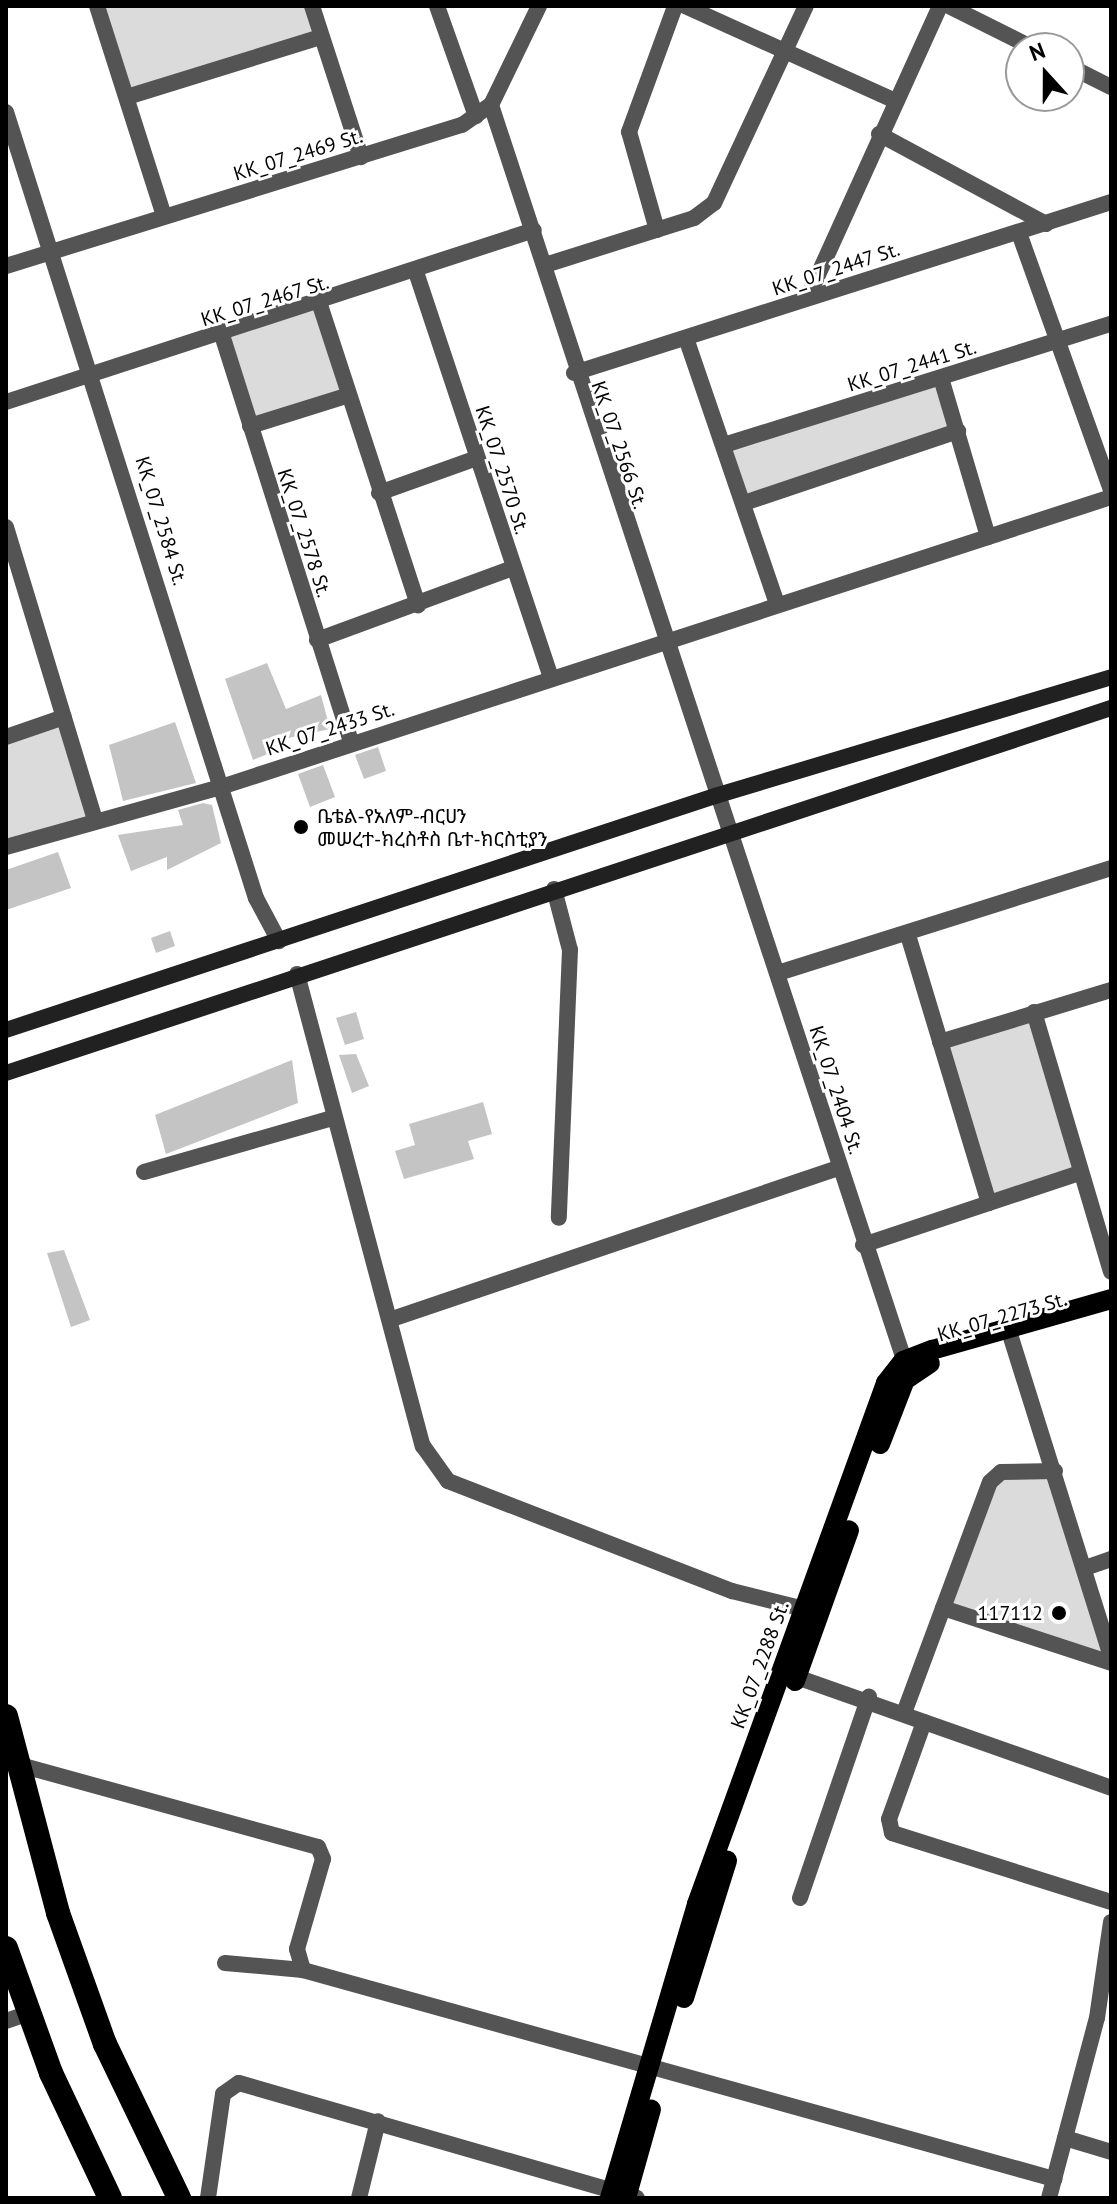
<!DOCTYPE html>
<html>
<head>
<meta charset="utf-8">
<style>
  body { margin:0 }
  #map { position:relative; width:1117px; height:2204px; overflow:hidden; background:#fff; font-family:"PT Sans","Noto Sans Ethiopic",sans-serif }
  div>[style] { position:absolute }
  .green>* { inset:0; background:#dbdbdb }
  .building>* { inset:0; background:#c4c4c4 }
  .street>* { height:16px; margin:-8px; padding:0 8px; transform-origin:8px; border-radius:8px; background:#545454 }
  .secondary>* { height:16px; margin:-8px; padding:0 8px; transform-origin:8px; border-radius:8px; background:#212121 }
  .primary>* { height:20px; margin:-10px; padding:0 10px; transform-origin:10px; border-radius:10px; background:#000 }
  .highway>* { height:24px; margin:-12px; padding:0 12px; transform-origin:12px; border-radius:12px; background:#000 }
  .dots>* { width:22px; height:22px; translate:-50% -50%; box-sizing:border-box; border:4px solid #fff; border-radius:50% }
  span { translate:-50% -50%; white-space:nowrap; text-align:center; line-height:1.15; -webkit-text-stroke:6px #fff; paint-order:stroke }
  .street-label { font-size:20px; color:#000 }
  .poi-label { font-size:20px; color:#000 }
  .left { translate:0 -50%; text-align:left }
  .right { translate:-100% -50%; text-align:right }
  .frame { position:absolute; inset:0; border:8px solid #000; pointer-events:none }
  .north { position:absolute; left:1005px; top:32px; width:80px; height:80px; box-sizing:border-box; background:#fff; border:2px solid #999; border-radius:50%; rotate:339deg; font-size:22px; font-weight:700; line-height:32px; text-align:center; color:#000 }
  .north::after { content:''; display:block; margin:auto; width:28px; height:36px; background:#000; clip-path:polygon(50% 0,100% 100%,50% 72%,0 100%) }
</style>
</head>
<body>
<div id="map">
  <div class="green">
    <i style="clip-path:polygon(97px 6px,312px 6px,321px 37px,127px 97px)"></i>
    <i style="clip-path:polygon(320px 305px,346px 396px,250px 426px,222px 335px)"></i>
    <i style="clip-path:polygon(941px 378px,958px 431px,744px 503px,724px 445px)"></i>
    <i style="clip-path:polygon(64px 717px,95px 820px,6px 847px,6px 737px)"></i>
    <i style="clip-path:polygon(1034px 1012px,1080px 1173px,989px 1203px,940px 1042px)"></i>
    <i style="clip-path:polygon(1055px 1471px,1111px 1657px,943px 1608px,996px 1474px)"></i>
  </div>
  <div class="building">
    <i style="clip-path:polygon(267px 663px,286px 709px,321px 695px,330px 729px,274px 741px,278px 750px,253px 760px,225px 679px)"></i>
    <i style="clip-path:polygon(175px 722px,196px 783px,123px 801px,109px 745px)"></i>
    <i style="clip-path:polygon(378px 747px,386px 771px,364px 779px,355px 755px)"></i>
    <i style="clip-path:polygon(323px 765px,335px 797px,310px 807px,298px 774px)"></i>
    <i style="clip-path:polygon(203px 803px,212px 805px,221px 843px,167px 870px,167px 857px,131px 871px,118px 835px,183px 825px,178px 810px)"></i>
    <i style="clip-path:polygon(58px 852px,71px 888px,6px 910px,6px 870px)"></i>
    <i style="clip-path:polygon(170px 931px,175px 946px,156px 953px,151px 938px)"></i>
    <i style="clip-path:polygon(356px 1012px,364px 1039px,345px 1045px,336px 1018px)"></i>
    <i style="clip-path:polygon(356px 1054px,369px 1086px,352px 1093px,339px 1055px)"></i>
    <i style="clip-path:polygon(292px 1060px,298px 1103px,166px 1154px,155px 1115px)"></i>
    <i style="clip-path:polygon(483px 1102px,492px 1134px,468px 1141px,474px 1159px,404px 1179px,395px 1151px,415px 1145px,409px 1124px)"></i>
    <i style="clip-path:polygon(64px 1250px,90px 1320px,71px 1327px,47px 1253px)"></i>
  </div>
  <div class="street">
    <i style="left:97px;top:6px;width:220px;rotate:72.3deg"></i>
    <i style="left:312px;top:6px;width:159px;rotate:72deg"></i>
    <i style="left:437px;top:6px;width:117px;rotate:70.5deg"></i>
    <i style="left:685px;top:6px;width:228px;rotate:24.3deg"></i>
    <i style="left:949px;top:6px;width:94px;rotate:26.6deg"></i>
    <i style="left:1069px;top:66px;width:47px;rotate:26.6deg"></i>
    <i style="left:127px;top:97px;width:203px;rotate:-17.2deg"></i>
    <i style="left:491px;top:105px;width:1334px;rotate:71.78deg"></i>
    <i style="left:6px;top:112px;width:825px;rotate:72.36deg"></i>
    <i style="left:256px;top:898px;width:49px;rotate:61.9deg"></i>
    <i style="left:879px;top:134px;width:190px;rotate:28.3deg"></i>
    <i style="left:657px;top:230px;width:102px;rotate:-105.9deg"></i>
    <i style="left:629px;top:132px;width:134px;rotate:-69.9deg"></i>
    <i style="left:1019px;top:233px;width:273px;rotate:70.3deg"></i>
    <i style="left:545px;top:265px;width:156px;rotate:-17.5deg"></i>
    <i style="left:694px;top:218px;width:25px;rotate:-37deg"></i>
    <i style="left:714px;top:203px;width:217px;rotate:-65deg"></i>
    <i style="left:6px;top:266px;width:477px;rotate:-17.2deg"></i>
    <i style="left:462px;top:125px;width:35px;rotate:-35deg"></i>
    <i style="left:491px;top:105px;width:110px;rotate:-64.1deg"></i>
    <i style="left:416px;top:272px;width:429px;rotate:71.6deg"></i>
    <i style="left:808px;top:297px;width:320px;rotate:-65.6deg"></i>
    <i style="left:320px;top:305px;width:316px;rotate:71.9deg"></i>
    <i style="left:222px;top:335px;width:427px;rotate:72.4deg"></i>
    <i style="left:687px;top:341px;width:275px;rotate:71.1deg"></i>
    <i style="left:574px;top:373px;width:564px;rotate:-17.66deg"></i>
    <i style="left:941px;top:378px;width:166px;rotate:73.5deg"></i>
    <i style="left:6px;top:402px;width:555px;rotate:-18.04deg"></i>
    <i style="left:250px;top:426px;width:101px;rotate:-17.4deg"></i>
    <i style="left:724px;top:445px;width:405px;rotate:-17.4deg"></i>
    <i style="left:379px;top:493px;width:104px;rotate:-19.7deg"></i>
    <i style="left:744px;top:503px;width:226px;rotate:-18.6deg"></i>
    <i style="left:6px;top:527px;width:306px;rotate:73.1deg"></i>
    <i style="left:317px;top:640px;width:209px;rotate:-20.2deg"></i>
    <i style="left:6px;top:737px;width:61px;rotate:-19deg"></i>
    <i style="left:6px;top:847px;width:223px;rotate:-15.6deg"></i>
    <i style="left:221px;top:787px;width:936px;rotate:-18.05deg"></i>
    <i style="left:554px;top:889px;width:63px;rotate:75.3deg"></i>
    <i style="left:570px;top:950px;width:268px;rotate:92.4deg"></i>
    <i style="left:908px;top:935px;width:280px;rotate:73.2deg"></i>
    <i style="left:778px;top:973px;width:349px;rotate:-17.5deg"></i>
    <i style="left:297px;top:974px;width:489px;rotate:75.1deg"></i>
    <i style="left:423px;top:1446px;width:43px;rotate:54.5deg"></i>
    <i style="left:448px;top:1481px;width:305px;rotate:21.2deg"></i>
    <i style="left:732px;top:1591px;width:87px;rotate:14deg"></i>
    <i style="left:1034px;top:1012px;width:271px;rotate:73.5deg"></i>
    <i style="left:940px;top:1042px;width:179px;rotate:-16.9deg"></i>
    <i style="left:144px;top:1172px;width:196px;rotate:-16deg"></i>
    <i style="left:863px;top:1245px;width:229px;rotate:-18.4deg"></i>
    <i style="left:392px;top:1319px;width:473px;rotate:-18.7deg"></i>
    <i style="left:1008px;top:1328px;width:345px;rotate:72.6deg"></i>
    <i style="left:1085px;top:1568px;width:28px;rotate:-19deg"></i>
    <i style="left:943px;top:1608px;width:177px;rotate:18.1deg"></i>
    <i style="left:788px;top:1674px;width:343px;rotate:19.4deg"></i>
    <i style="left:904px;top:1713px;width:246px;rotate:-69.6deg"></i>
    <i style="left:990px;top:1482px;width:15px;rotate:-42deg"></i>
    <i style="left:1001px;top:1472px;width:54px;rotate:-1.1deg"></i>
    <i style="left:924px;top:1722px;width:103px;rotate:109.8deg"></i>
    <i style="left:889px;top:1819px;width:14px;rotate:78deg"></i>
    <i style="left:892px;top:1833px;width:230px;rotate:17.5deg"></i>
    <i style="left:20px;top:1765px;width:309px;rotate:15.4deg"></i>
    <i style="left:318px;top:1847px;width:13px;rotate:67deg"></i>
    <i style="left:323px;top:1859px;width:94px;rotate:106.1deg"></i>
    <i style="left:297px;top:1949px;width:22px;rotate:74deg"></i>
    <i style="left:303px;top:1970px;width:780px;rotate:15.55deg"></i>
    <i style="left:800px;top:1898px;width:213px;rotate:-71.1deg"></i>
    <i style="left:225px;top:1963px;width:78px;rotate:5.1deg"></i>
    <i style="left:6px;top:2021px;width:24px;rotate:-19deg"></i>
    <i style="left:1065px;top:2138px;width:48px;rotate:16.9deg"></i>
    <i style="left:208px;top:2198px;width:105px;rotate:-81.8deg"></i>
    <i style="left:223px;top:2094px;width:19px;rotate:-35deg"></i>
    <i style="left:239px;top:2083px;width:414px;rotate:16.1deg"></i>
    <i style="left:359px;top:2198px;width:79px;rotate:-76.1deg"></i>
    <i style="left:1049px;top:2198px;width:186px;rotate:-75.1deg"></i>
    <i style="left:1097px;top:2018px;width:97px;rotate:-81.7deg"></i>
  </div>
  <div class="secondary">
    <i style="left:6px;top:1030px;width:747px;rotate:-18.27deg"></i>
    <i style="left:715px;top:796px;width:413px;rotate:-16.7deg"></i>
    <i style="left:6px;top:1073px;width:1164px;rotate:-18.28deg"></i>
  </div>
  <div class="primary">
    <i style="left:880px;top:1444px;width:69px;rotate:-68.7deg"></i>
    <i style="left:905px;top:1380px;width:30px;rotate:-34deg"></i>
    <i style="left:795px;top:1681px;width:160px;rotate:-70.3deg"></i>
    <i style="left:684px;top:1998px;width:144px;rotate:-72.6deg"></i>
    <i style="left:610px;top:2198px;width:307px;rotate:-73.5deg"></i>
    <i style="left:697px;top:1904px;width:554px;rotate:-70.06deg"></i>
    <i style="left:886px;top:1383px;width:28px;rotate:-52deg"></i>
    <i style="left:903px;top:1361px;width:31px;rotate:-21deg"></i>
    <i style="left:932px;top:1350px;width:186px;rotate:-15.9deg"></i>
    <i style="left:626px;top:2198px;width:92px;rotate:-74.3deg"></i>
  </div>
  <div class="highway">
    <i style="left:6px;top:1716px;width:204px;rotate:75.2deg"></i>
    <i style="left:58px;top:1913px;width:139px;rotate:70.3deg"></i>
    <i style="left:105px;top:2044px;width:171px;rotate:64.3deg"></i>
    <i style="left:6px;top:1948px;width:133px;rotate:70.2deg"></i>
    <i style="left:51px;top:2073px;width:138px;rotate:64.7deg"></i>
  </div>
  <div class="dots">
    <i style="left:301px;top:827px;background:#000"></i>
    <i style="left:1059px;top:1613px;background:#000"></i>
  </div>
  <div class="street-label">
    <span style="left:298px;top:155px;rotate:-17deg">KK_07_2469 St.</span>
    <span style="left:836px;top:269px;rotate:-18deg">KK_07_2447 St.</span>
    <span style="left:265px;top:301px;rotate:-17deg">KK_07_2467 St.</span>
    <span style="left:912px;top:366px;rotate:-17deg">KK_07_2441 St.</span>
    <span style="left:619px;top:445px;rotate:71deg">KK_07_2566 St.</span>
    <span style="left:502px;top:470px;rotate:72deg">KK_07_2570 St.</span>
    <span style="left:161px;top:521px;rotate:73deg">KK_07_2584 St.</span>
    <span style="left:304px;top:533px;rotate:72deg">KK_07_2578 St.</span>
    <span style="left:330px;top:729px;rotate:-18deg">KK_07_2433 St.</span>
    <span style="left:836px;top:1090px;rotate:72deg">KK_07_2404 St.</span>
    <span style="left:1002px;top:1317px;rotate:-16deg">KK_07_2273 St.</span>
    <span style="left:760px;top:1665px;rotate:-70deg">KK_07_2288 St.</span>
  </div>
  <div class="poi-label">
    <span class="left" style="left:317px;top:828px">ቤቴል-የአለም-ብርሀን<br>መሠረተ-ክረስቶስ ቤተ-ክርስቲያን</span>
    <span class="right" style="left:1043px;top:1613px">117112</span>
  </div>
  <div class="frame"></div>
  <div class="north">N</div>
</div>
</body>
</html>
